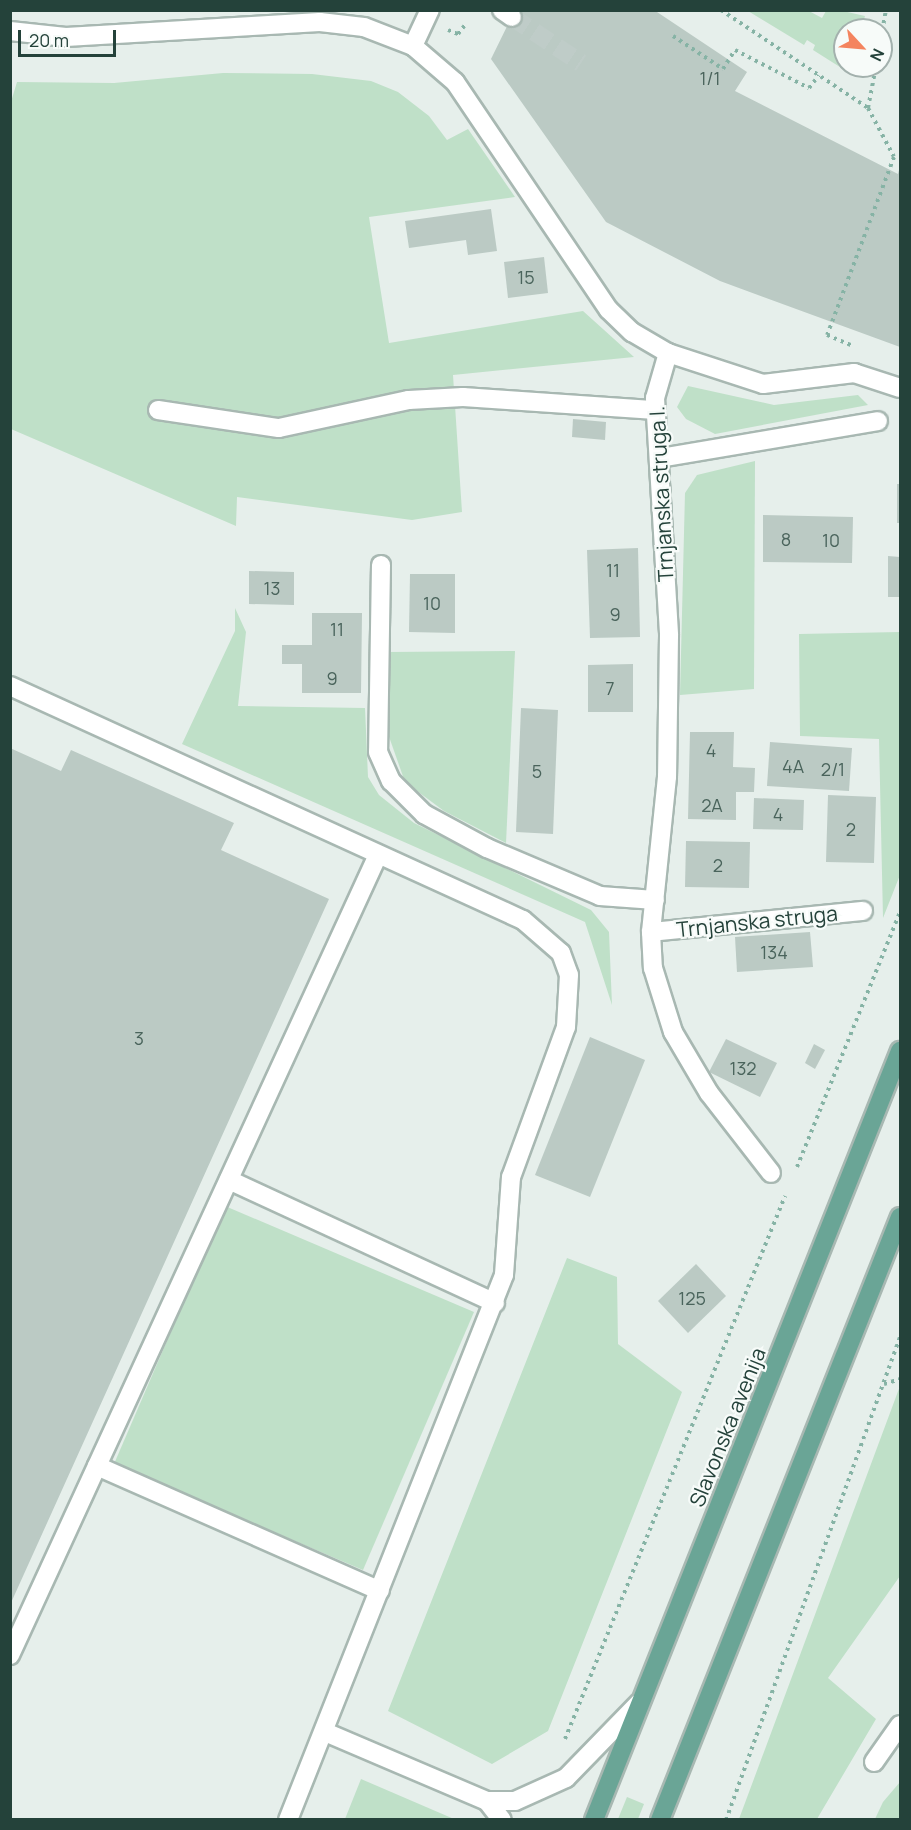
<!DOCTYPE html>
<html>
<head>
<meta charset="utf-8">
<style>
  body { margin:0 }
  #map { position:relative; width:911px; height:1830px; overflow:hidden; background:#e6efeb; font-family:Manrope,sans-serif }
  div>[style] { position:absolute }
  .green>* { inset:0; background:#bfe0c8 }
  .building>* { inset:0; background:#bbcac4 }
  .minor-tunnel>* { height:18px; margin-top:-9px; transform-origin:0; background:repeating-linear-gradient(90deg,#bfccc8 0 18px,transparent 0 27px) }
  .path>* { height:4px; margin-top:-2px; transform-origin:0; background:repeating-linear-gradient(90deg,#86b3a5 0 3px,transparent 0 7.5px) }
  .roads { filter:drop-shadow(2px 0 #a8b8b2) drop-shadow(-2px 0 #a8b8b2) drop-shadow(0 2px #a8b8b2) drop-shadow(0 -2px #a8b8b2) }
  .minor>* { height:18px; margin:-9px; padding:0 9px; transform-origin:9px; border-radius:9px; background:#fff }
  .major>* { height:18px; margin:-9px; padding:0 9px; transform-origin:9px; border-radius:9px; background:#6aa596 }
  span { translate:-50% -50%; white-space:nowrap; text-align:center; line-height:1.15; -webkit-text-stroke:4.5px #f7fbf9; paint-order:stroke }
  .number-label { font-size:18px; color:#4a645c }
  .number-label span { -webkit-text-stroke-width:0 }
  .street-label { font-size:21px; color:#24423a }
  .frame { position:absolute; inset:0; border:12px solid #24423a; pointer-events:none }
  .north { position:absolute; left:833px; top:18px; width:60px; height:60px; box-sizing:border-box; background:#f7fbf9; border:2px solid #a3b1ad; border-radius:50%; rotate:116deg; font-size:16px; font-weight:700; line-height:24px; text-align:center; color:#24423a }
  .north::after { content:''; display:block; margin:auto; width:21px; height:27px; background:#f4845f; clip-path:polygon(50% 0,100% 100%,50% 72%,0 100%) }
  .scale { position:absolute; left:18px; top:30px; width:98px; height:27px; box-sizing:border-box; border:3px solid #24423a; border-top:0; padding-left:8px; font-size:18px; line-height:21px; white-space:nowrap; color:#24423a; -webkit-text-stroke:4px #f7fbf9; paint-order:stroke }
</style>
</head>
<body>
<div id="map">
  <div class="green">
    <i style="clip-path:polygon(843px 11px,865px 16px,861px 30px,845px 30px,845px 66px,853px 66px,851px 74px,813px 50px,815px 45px,807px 40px,804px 45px,748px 11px,809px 11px,822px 18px,826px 11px)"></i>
    <i style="clip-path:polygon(223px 73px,312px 74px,371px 81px,398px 92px,429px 116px,447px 140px,468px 129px,515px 197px,369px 217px,389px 343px,583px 311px,634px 357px,453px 375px,462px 512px,412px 520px,237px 497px,236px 526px,11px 429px,10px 105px,17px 82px,114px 83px)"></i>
    <i style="clip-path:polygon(688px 386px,774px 405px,858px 395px,868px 405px,715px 434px,686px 419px,677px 407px)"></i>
    <i style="clip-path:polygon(755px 461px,754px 689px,680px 695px,685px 493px,697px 475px)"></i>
    <i style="clip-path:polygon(235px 608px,246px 632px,238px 706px,365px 708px,368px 777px,379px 795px,414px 823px,591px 910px,609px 932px,612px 1005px,585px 922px,182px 744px,235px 631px)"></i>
    <i style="clip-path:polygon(900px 632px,900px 875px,883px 918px,879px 739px,800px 736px,799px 634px)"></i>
    <i style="clip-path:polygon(515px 651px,506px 843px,444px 811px,405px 782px,387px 731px,388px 652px)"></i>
    <i style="clip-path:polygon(225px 1206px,474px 1312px,363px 1570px,114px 1464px)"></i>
    <i style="clip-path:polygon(567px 1258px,617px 1277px,618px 1344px,682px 1392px,548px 1731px,492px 1764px,388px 1711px)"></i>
    <i style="clip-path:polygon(900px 1386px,900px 1576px,828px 1678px,876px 1719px,817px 1819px,739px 1819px)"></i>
    <i style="clip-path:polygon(361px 1779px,454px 1819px,345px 1819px)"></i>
    <i style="clip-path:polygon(900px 1782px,900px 1819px,875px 1819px,883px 1802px)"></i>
    <i style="clip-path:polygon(627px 1797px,644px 1804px,638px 1819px,618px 1819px)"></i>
  </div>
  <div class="building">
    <i style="clip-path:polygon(515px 10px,654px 10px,747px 72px,735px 91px,898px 174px,900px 166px,900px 347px,720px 281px,606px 222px,491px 59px)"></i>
    <i style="clip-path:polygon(491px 209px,497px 251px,468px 255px,466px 240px,409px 248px,405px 221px)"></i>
    <i style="clip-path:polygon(544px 257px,548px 293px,508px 298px,504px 262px)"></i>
    <i style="clip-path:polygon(573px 419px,606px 422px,605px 440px,572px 437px)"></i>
    <i style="clip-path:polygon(897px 484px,900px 484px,900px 523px,897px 523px)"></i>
    <i style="clip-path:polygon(763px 515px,853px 517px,852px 563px,763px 562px)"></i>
    <i style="clip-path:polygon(638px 548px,640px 637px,590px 638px,587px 550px)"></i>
    <i style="clip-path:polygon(888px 556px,900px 557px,900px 597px,888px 597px)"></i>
    <i style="clip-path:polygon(249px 571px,294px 572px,294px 605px,249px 604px)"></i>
    <i style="clip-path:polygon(410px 574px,455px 574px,455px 633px,409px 632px)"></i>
    <i style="clip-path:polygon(312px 613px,362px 613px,361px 693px,302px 693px,302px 664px,282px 664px,282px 645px,312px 645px)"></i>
    <i style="clip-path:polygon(633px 664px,633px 712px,588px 712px,588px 665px)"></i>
    <i style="clip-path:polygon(521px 708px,558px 710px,553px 834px,516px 832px)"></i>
    <i style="clip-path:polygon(690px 732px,734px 732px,733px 767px,755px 768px,754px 792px,736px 792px,736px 820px,688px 819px)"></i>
    <i style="clip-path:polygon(770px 742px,852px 748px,849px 791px,767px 786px)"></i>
    <i style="clip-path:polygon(10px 748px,61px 771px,71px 750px,234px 823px,221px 850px,329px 899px,10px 1605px)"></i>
    <i style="clip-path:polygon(828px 795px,876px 797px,874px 863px,826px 862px)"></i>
    <i style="clip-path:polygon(754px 798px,804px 800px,803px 830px,753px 829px)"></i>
    <i style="clip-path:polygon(686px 841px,750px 842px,749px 888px,685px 887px)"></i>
    <i style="clip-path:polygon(810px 932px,813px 967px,737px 972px,735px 937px)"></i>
    <i style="clip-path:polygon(590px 1037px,645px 1060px,590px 1197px,535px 1175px)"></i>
    <i style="clip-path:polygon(726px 1039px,777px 1063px,760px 1097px,709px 1072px)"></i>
    <i style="clip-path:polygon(814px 1044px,825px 1050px,815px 1069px,805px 1063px)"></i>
    <i style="clip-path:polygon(696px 1264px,726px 1296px,688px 1333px,658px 1301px)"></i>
  </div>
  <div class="minor-tunnel">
    <i style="left:512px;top:17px;width:83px;rotate:33.7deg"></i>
  </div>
  <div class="path">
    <i style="left:721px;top:10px;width:177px;rotate:33.7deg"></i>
    <i style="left:868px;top:108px;width:55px;rotate:62deg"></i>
    <i style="left:894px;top:157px;width:190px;rotate:110.6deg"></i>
    <i style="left:827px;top:335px;width:28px;rotate:23deg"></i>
    <i style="left:448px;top:30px;width:11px;rotate:22deg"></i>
    <i style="left:458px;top:34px;width:11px;rotate:-52deg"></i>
    <i style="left:673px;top:36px;width:60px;rotate:33.4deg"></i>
    <i style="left:723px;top:69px;width:22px;rotate:-58deg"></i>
    <i style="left:735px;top:50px;width:83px;rotate:27.2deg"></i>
    <i style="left:809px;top:88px;width:16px;rotate:-52deg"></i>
    <i style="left:881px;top:38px;width:28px;rotate:-80deg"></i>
    <i style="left:868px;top:108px;width:43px;rotate:-79.2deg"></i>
    <i style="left:797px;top:1167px;width:275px;rotate:-68deg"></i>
    <i style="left:884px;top:1384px;width:17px;rotate:-17deg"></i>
    <i style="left:565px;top:1739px;width:586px;rotate:-67.94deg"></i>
    <i style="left:726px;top:1820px;width:513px;rotate:-70.19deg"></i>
  </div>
  <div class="roads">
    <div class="minor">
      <i style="left:502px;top:10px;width:12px;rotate:35deg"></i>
      <i style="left:10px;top:31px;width:56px;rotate:6.1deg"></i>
      <i style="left:66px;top:37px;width:254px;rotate:-3.4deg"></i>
      <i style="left:320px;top:22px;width:44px;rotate:6.5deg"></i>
      <i style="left:364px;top:27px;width:53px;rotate:21.2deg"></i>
      <i style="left:413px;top:46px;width:55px;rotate:40.6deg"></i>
      <i style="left:455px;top:82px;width:275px;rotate:56deg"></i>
      <i style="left:609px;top:310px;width:32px;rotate:44deg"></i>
      <i style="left:632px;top:332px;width:42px;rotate:30.3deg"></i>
      <i style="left:668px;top:353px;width:47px;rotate:106.1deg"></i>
      <i style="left:655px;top:398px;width:238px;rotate:86.6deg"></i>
      <i style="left:669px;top:636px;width:141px;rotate:90.8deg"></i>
      <i style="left:667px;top:777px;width:156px;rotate:95.9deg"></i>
      <i style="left:651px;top:932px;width:36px;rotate:87deg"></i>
      <i style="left:653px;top:968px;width:67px;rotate:72.6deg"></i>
      <i style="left:673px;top:1032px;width:71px;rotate:59.5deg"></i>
      <i style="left:709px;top:1093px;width:101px;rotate:52.2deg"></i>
      <i style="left:413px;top:46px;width:40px;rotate:-65deg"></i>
      <i style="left:668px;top:353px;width:100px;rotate:18.1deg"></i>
      <i style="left:763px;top:384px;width:92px;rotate:-6.9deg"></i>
      <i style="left:854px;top:373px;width:48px;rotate:18.1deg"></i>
      <i style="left:158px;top:410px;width:122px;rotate:8.5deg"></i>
      <i style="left:279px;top:428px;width:133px;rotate:-12.2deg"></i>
      <i style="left:409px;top:400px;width:54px;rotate:-3.2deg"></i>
      <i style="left:463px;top:397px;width:193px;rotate:3.9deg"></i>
      <i style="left:660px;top:458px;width:221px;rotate:-9.6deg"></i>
      <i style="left:381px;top:565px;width:187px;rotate:90.9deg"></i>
      <i style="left:378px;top:752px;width:32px;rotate:66deg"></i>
      <i style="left:391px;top:781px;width:47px;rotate:45deg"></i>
      <i style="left:424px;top:814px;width:72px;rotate:28.4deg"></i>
      <i style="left:487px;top:848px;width:123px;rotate:23deg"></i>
      <i style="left:600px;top:896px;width:55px;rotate:4.2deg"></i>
      <i style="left:10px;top:686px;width:564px;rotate:24.52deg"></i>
      <i style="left:523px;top:920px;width:50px;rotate:41deg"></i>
      <i style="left:561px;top:953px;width:23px;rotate:70deg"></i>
      <i style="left:569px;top:975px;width:52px;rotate:93.3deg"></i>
      <i style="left:566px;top:1027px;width:160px;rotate:110.1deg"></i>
      <i style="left:511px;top:1177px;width:98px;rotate:94.1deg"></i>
      <i style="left:504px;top:1275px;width:586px;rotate:111.62deg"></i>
      <i style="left:651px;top:932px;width:213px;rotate:-5.7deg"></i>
      <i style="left:229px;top:1180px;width:293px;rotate:24.8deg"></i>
      <i style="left:97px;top:1466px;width:309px;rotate:23.8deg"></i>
      <i style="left:10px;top:1655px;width:881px;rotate:-65.3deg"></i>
      <i style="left:325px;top:1732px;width:176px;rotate:23.1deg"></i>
      <i style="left:487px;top:1801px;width:28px"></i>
      <i style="left:515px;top:1801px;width:56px;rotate:-24.3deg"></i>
      <i style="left:566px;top:1778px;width:105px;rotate:-45.8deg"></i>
      <i style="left:874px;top:1762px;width:45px;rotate:-54.9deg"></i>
      <i style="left:487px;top:1801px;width:24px;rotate:52deg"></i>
    </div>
    <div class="major">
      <i style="left:594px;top:1820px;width:828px;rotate:-68.3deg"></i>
      <i style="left:660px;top:1820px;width:649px;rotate:-68.3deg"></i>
    </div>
  </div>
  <div class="number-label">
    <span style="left:710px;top:78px">1/1</span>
    <span style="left:526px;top:277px">15</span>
    <span style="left:786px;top:539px">8</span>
    <span style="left:831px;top:540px">10</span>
    <span style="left:613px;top:570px">11</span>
    <span style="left:272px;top:588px">13</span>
    <span style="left:432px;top:603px">10</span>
    <span style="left:615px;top:614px">9</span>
    <span style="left:337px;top:629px">11</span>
    <span style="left:332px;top:678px">9</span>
    <span style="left:610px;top:688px">7</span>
    <span style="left:711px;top:750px">4</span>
    <span style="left:793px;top:766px">4A</span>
    <span style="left:833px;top:769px">2/1</span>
    <span style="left:537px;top:771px">5</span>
    <span style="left:712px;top:805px">2A</span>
    <span style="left:778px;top:814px">4</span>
    <span style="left:851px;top:829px">2</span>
    <span style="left:718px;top:865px">2</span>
    <span style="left:774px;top:952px">134</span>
    <span style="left:139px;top:1038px">3</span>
    <span style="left:743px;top:1068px">132</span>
    <span style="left:692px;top:1298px">125</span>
  </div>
  <div class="street-label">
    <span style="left:661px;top:494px;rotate:-93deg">Trnjanska struga I.</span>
    <span style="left:757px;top:921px;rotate:-6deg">Trnjanska struga</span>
    <span style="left:727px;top:1427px;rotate:-68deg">Slavonska avenija</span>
  </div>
  <div class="frame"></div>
  <div class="north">N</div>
  <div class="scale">20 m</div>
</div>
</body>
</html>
